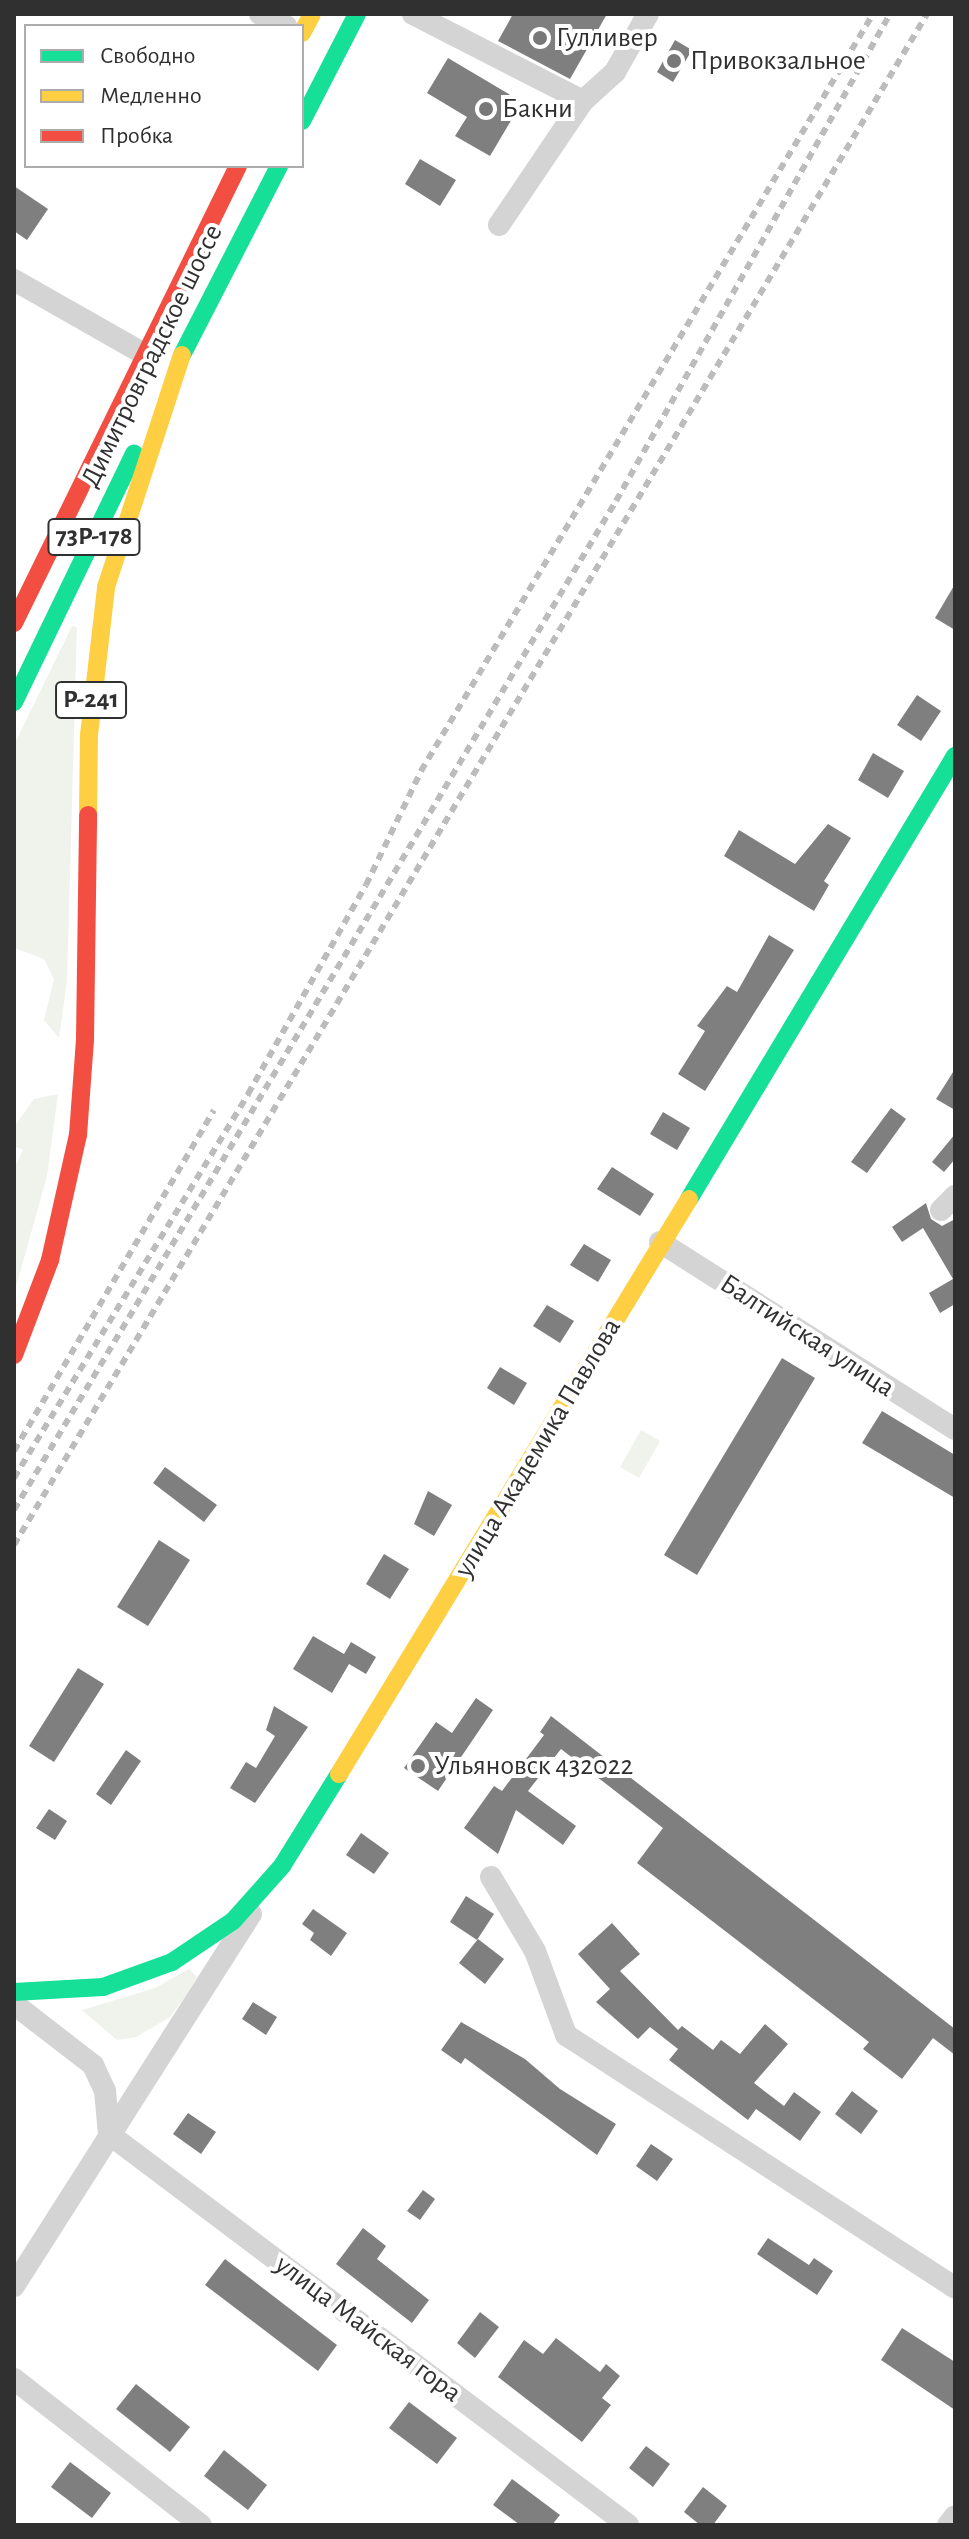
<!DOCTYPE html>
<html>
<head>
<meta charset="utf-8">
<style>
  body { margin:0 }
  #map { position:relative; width:969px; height:2539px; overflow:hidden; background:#fff; font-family:"Alegreya Sans",sans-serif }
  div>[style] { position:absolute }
  .green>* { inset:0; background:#eff3ec }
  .building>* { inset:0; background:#7f7f7f }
  .street>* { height:22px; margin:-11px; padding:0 11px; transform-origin:11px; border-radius:11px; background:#d4d4d4 }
  .fast>* { height:18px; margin:-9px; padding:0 9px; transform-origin:9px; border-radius:9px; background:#16e098 }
  .slow>* { height:18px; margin:-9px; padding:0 9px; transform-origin:9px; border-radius:9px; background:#ffcf43 }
  .jam>* { height:18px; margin:-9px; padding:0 9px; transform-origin:9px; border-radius:9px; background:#f24e42 }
  .rail>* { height:6px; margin-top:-3px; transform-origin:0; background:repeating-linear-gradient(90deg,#bcbcbc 0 8px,transparent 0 14px) }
  .dots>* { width:22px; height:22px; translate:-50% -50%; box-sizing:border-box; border:4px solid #fff; border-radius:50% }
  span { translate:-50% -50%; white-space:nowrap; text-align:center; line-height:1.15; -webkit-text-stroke:8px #fff; paint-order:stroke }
  .shield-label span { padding:2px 6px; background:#fff; border:2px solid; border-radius:6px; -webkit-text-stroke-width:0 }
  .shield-label { font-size:26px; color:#303030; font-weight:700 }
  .poi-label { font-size:28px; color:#303030 }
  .left { translate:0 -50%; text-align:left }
  .street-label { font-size:28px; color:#303030 }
  .frame { position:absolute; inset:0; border:16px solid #303030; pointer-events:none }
  .legend { position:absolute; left:24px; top:24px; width:280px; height:144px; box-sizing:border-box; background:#fff; border:2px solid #acacac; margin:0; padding:10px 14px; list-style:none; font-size:24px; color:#303030 }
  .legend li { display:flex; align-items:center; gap:16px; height:40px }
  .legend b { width:40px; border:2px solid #acacac }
</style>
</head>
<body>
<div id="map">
  <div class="green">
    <i style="clip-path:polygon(72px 626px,77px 627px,67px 981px,59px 1038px,44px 1020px,54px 979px,44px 959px,14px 948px,14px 745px)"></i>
    <i style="clip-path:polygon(58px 1094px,47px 1176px,14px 1294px,14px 1169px,23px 1150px,14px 1146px,14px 1127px,34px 1099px)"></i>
    <i style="clip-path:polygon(641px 1430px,660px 1441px,639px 1478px,620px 1467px)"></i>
    <i style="clip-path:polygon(189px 1969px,197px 1977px,186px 1996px,170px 2017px,136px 2037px,117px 2040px,82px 2010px,155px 1988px)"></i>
  </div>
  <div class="building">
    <i style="clip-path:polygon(513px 14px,607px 14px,570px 79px,498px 41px)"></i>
    <i style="clip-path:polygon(675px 40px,692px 50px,673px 82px,657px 72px)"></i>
    <i style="clip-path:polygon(448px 58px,522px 102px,490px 156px,455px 136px,467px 117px,427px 93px)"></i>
    <i style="clip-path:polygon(420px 159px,456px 180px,440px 206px,405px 184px)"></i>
    <i style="clip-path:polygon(14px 186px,48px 209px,27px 240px,14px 231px)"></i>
    <i style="clip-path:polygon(955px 584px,955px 630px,935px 618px)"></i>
    <i style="clip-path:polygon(917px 695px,941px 711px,921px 741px,897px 725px)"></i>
    <i style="clip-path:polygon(873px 753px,904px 771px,888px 798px,858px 780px)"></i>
    <i style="clip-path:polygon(828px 824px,851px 838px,824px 881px,829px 885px,814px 911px,724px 856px,739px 830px,795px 864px)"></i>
    <i style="clip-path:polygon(769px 935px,794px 950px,705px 1091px,678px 1074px,705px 1031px,697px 1026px,727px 986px,737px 992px)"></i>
    <i style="clip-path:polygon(955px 1069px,955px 1110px,936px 1099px)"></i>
    <i style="clip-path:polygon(891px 1108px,906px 1119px,867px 1173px,851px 1162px)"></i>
    <i style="clip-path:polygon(663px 1112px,690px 1128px,677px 1150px,650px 1134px)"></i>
    <i style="clip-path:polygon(955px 1134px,955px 1159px,944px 1172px,932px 1162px)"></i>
    <i style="clip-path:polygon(612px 1167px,654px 1194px,640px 1216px,597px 1189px)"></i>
    <i style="clip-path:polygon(926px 1203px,931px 1219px,942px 1226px,955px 1219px,955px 1304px,940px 1313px,929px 1293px,953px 1279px,923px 1228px,902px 1242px,892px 1227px)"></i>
    <i style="clip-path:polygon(584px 1244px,611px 1260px,598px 1282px,570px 1265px)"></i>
    <i style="clip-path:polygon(547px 1305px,574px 1321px,560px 1343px,533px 1326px)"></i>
    <i style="clip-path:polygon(782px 1358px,815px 1378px,697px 1575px,664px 1555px)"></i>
    <i style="clip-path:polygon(500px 1367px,527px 1383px,514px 1405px,487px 1388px)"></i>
    <i style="clip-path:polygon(882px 1411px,955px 1455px,955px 1498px,862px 1443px)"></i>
    <i style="clip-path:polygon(165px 1467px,217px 1505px,204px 1522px,153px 1483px)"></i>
    <i style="clip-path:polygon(428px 1491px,452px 1505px,434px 1536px,414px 1524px)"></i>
    <i style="clip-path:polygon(159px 1540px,190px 1560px,148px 1626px,117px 1607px)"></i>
    <i style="clip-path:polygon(384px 1554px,409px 1569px,390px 1599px,366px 1584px)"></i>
    <i style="clip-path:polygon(313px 1636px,344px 1654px,351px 1642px,376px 1657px,366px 1674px,349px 1664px,332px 1693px,293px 1669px)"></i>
    <i style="clip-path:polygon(78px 1668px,104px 1684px,54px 1762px,29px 1746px)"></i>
    <i style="clip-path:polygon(476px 1698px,493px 1710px,438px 1791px,404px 1768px,436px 1722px,452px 1733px)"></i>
    <i style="clip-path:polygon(274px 1706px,308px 1727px,255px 1803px,230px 1788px,246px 1762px,256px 1768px,275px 1736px,266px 1730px)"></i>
    <i style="clip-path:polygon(551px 1716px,955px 2029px,955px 2055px,933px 2038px,902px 2079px,863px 2049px,869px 2042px,637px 1863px,663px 1828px,561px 1749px,528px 1791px,576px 1826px,563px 1845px,516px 1810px,498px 1854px,464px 1828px,494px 1786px,502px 1791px,544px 1735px,540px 1732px)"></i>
    <i style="clip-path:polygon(126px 1750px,141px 1761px,111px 1805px,96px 1794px)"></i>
    <i style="clip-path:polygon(49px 1809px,67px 1821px,55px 1840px,36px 1828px)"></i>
    <i style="clip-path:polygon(361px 1833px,389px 1853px,374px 1874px,346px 1855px)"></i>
    <i style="clip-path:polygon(466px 1896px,494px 1914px,477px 1940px,450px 1922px)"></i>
    <i style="clip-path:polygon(313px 1909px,347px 1933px,331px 1956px,310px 1940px,314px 1933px,302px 1924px)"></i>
    <i style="clip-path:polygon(612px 1923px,640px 1954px,620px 1971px,678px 2030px,682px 2026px,713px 2050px,721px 2040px,740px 2054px,765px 2024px,788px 2044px,754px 2083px,784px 2106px,794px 2092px,821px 2112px,800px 2141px,756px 2109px,748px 2120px,669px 2060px,678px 2049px,650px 2027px,638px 2039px,596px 2002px,610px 1989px,578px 1954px)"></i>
    <i style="clip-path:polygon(478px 1939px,504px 1959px,485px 1984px,459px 1963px)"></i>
    <i style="clip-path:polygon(253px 2002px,277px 2017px,266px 2035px,242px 2019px)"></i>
    <i style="clip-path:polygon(461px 2022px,525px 2059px,560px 2089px,616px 2124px,597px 2155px,465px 2058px,461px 2064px,441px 2050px)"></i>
    <i style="clip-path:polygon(852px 2091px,878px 2111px,861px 2134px,835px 2114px)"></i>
    <i style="clip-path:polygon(188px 2113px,216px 2132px,201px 2154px,173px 2134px)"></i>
    <i style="clip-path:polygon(651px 2144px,673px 2159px,657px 2181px,636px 2166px)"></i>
    <i style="clip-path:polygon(423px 2190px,435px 2199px,420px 2220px,407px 2211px)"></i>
    <i style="clip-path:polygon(363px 2228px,386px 2246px,377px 2259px,429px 2300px,412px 2323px,336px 2264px)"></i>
    <i style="clip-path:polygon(768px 2238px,809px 2265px,814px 2258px,833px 2271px,817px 2295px,757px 2254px)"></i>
    <i style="clip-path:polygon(225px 2259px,337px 2345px,318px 2371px,205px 2285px)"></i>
    <i style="clip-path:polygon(480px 2312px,499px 2327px,475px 2358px,457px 2343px)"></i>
    <i style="clip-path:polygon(902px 2328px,955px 2362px,955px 2410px,881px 2360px)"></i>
    <i style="clip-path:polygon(556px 2338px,600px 2372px,606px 2364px,620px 2376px,602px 2398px,611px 2405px,582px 2442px,498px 2377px,524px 2340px,543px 2354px)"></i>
    <i style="clip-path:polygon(136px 2384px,190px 2427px,170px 2452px,116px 2409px)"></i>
    <i style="clip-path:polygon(409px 2402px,457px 2438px,437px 2464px,389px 2428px)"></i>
    <i style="clip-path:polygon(646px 2446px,670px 2464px,653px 2487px,629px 2468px)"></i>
    <i style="clip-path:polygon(224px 2450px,267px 2485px,248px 2510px,204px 2476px)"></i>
    <i style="clip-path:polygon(70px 2462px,111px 2493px,92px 2518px,51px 2487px)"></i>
    <i style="clip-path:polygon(512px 2479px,560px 2515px,552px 2525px,520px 2525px,493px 2505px)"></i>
    <i style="clip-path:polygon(703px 2487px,727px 2506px,713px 2525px,700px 2525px,684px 2512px)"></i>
  </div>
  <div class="street">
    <i style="left:260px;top:14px;width:29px;rotate:25deg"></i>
    <i style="left:413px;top:14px;width:191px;rotate:27.1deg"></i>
    <i style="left:499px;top:225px;width:150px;rotate:-55.9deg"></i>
    <i style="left:583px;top:101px;width:43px;rotate:-42.2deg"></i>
    <i style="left:615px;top:72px;width:67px;rotate:-60.4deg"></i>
    <i style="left:14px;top:280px;width:152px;rotate:29.6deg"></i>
    <i style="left:941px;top:1210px;width:20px;rotate:-45deg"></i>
    <i style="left:660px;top:1242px;width:349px;rotate:32.4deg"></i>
    <i style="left:491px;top:1877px;width:86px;rotate:59.3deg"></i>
    <i style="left:535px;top:1951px;width:90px;rotate:69.7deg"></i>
    <i style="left:566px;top:2035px;width:464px;rotate:33deg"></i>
    <i style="left:14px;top:2004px;width:100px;rotate:37.7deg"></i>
    <i style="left:93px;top:2065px;width:29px;rotate:65deg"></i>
    <i style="left:105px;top:2091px;width:43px;rotate:84.7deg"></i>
    <i style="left:109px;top:2134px;width:650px;rotate:36.99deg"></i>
    <i style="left:14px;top:2286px;width:441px;rotate:-57.5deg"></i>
    <i style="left:14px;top:2379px;width:237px;rotate:38deg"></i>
    <i style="left:948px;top:2525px;width:11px;rotate:-52deg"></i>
  </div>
  <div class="fast">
    <i style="left:302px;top:121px;width:120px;rotate:-62.8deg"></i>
    <i style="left:182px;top:355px;width:212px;rotate:-62.8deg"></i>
    <i style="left:14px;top:702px;width:276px;rotate:-64.2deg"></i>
    <i style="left:689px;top:1199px;width:517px;rotate:-59.02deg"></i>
    <i style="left:14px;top:1992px;width:89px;rotate:-3.2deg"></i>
    <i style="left:103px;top:1987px;width:73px;rotate:-19.9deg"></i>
    <i style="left:172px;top:1962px;width:73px;rotate:-33.9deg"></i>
    <i style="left:233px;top:1921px;width:74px;rotate:-48.3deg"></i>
    <i style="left:282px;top:1866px;width:108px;rotate:-58.2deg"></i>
  </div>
  <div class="slow">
    <i style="left:302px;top:33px;width:21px;rotate:-62deg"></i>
    <i style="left:88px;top:815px;width:80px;rotate:-89.3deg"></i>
    <i style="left:89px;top:735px;width:149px;rotate:-83.4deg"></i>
    <i style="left:106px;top:587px;width:244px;rotate:-71.9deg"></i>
    <i style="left:339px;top:1774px;width:673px;rotate:-58.67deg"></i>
  </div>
  <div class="jam">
    <i style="left:14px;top:623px;width:509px;rotate:-63.89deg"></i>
    <i style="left:14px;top:1355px;width:102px;rotate:-69.2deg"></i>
    <i style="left:50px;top:1260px;width:128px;rotate:-77.4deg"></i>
    <i style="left:78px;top:1135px;width:96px;rotate:-85.8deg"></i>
    <i style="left:85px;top:1039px;width:224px;rotate:-89.2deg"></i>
  </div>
  <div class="rail">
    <i style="left:14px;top:1451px;width:395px;rotate:-59.6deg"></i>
    <i style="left:14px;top:1478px;width:450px;rotate:-58.6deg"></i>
    <i style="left:248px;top:1094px;width:240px;rotate:-60.6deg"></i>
    <i style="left:366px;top:885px;width:127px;rotate:-64.2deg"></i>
    <i style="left:421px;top:771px;width:882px;rotate:-59.16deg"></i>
    <i style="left:14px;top:1510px;width:1175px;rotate:-59.18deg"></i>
    <i style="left:616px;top:501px;width:559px;rotate:-60.64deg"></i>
    <i style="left:14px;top:1545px;width:1783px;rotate:-59.19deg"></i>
  </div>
  <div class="dots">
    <i style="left:540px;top:38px;background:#787878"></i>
    <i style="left:674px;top:61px;background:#787878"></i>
    <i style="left:486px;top:109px;background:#787878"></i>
    <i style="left:418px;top:1766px;background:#787878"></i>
  </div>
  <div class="shield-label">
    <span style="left:94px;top:537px">73Р-178</span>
    <span style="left:91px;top:700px">Р-241</span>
  </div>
  <div class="poi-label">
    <span class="left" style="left:556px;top:38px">Гулливер</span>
    <span class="left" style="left:690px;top:61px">Привокзальное</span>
    <span class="left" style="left:502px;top:109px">Бакни</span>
    <span class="left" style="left:434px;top:1766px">Ульяновск 432022</span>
  </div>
  <div class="street-label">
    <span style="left:152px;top:356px;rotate:-64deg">Димитровградское шоссе</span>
    <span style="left:807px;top:1336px;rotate:33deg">Балтийская улица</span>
    <span style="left:538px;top:1448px;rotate:-59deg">улица Академика Павлова</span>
    <span style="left:368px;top:2329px;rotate:37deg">улица Майская гора</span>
  </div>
  <div class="frame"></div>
  <ul class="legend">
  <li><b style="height:10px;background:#16e098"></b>Свободно</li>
  <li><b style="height:10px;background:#ffcf43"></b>Медленно</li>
  <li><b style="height:10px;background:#f24e42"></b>Пробка</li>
  </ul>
</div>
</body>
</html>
